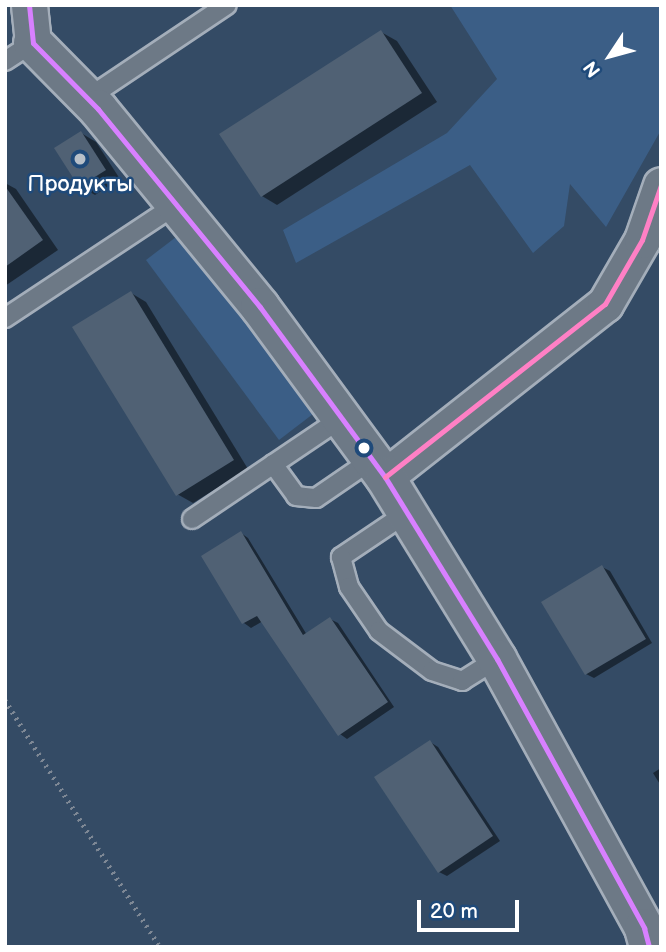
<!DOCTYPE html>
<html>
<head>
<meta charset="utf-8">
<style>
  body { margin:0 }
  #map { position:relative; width:666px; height:952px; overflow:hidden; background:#344b65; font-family:"Balsamiq Sans",sans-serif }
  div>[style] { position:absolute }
  .green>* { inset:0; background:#3b5e86 }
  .shadow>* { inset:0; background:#0007 }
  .building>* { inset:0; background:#506174 }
  .path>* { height:4.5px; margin-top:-2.25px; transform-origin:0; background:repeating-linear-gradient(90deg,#7e8895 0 2px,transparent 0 7px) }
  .roads { filter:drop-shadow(2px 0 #a4aeba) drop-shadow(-2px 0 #a4aeba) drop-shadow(0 2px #a4aeba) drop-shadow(0 -2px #a4aeba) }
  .lane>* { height:18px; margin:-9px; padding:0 9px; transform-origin:9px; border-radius:9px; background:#6d7986 }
  .street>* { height:35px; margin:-17.5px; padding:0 17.5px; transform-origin:17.5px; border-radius:17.5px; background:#6d7986 }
  .secondary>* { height:38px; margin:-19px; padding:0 19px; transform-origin:19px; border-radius:19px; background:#6d7986 }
  .bus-1>* { height:5px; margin:-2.5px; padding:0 2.5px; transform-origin:2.5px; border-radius:2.5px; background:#d880ff }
  .bus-2>* { height:5px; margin:-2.5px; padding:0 2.5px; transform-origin:2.5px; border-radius:2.5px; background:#ff80c5 }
  .dots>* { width:19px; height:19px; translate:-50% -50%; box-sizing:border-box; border:4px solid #1f4a7a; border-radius:50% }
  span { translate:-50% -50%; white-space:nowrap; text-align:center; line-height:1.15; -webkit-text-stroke:5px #1f4a7a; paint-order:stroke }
  .poi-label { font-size:23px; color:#fff }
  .frame { position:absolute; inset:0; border:7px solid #fff; pointer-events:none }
  .north { position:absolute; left:575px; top:21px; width:70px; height:70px; -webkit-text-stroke:5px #1f4a7a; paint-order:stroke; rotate:234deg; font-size:19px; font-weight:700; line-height:28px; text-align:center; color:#fff }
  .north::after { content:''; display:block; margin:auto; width:24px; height:32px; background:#fff; clip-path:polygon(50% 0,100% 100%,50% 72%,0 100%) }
  .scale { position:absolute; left:417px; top:900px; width:102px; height:32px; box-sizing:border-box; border:4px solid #fff; border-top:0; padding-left:9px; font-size:21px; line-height:24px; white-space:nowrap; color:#fff; -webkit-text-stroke:5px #1f4a7a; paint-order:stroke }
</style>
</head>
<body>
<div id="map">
  <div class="green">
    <i style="clip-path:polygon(450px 5px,661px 5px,661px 130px,606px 227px,570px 184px,564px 226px,533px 253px,470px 165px,296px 263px,283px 230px,447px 133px,497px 79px)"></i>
    <i style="clip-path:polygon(180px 234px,313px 414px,279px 440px,146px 260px)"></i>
  </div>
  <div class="shadow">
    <i style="clip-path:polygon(381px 32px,397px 41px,437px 102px,277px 205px,262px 196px)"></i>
    <i style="clip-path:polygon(81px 133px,96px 142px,120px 179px,95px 195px,80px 186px)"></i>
    <i style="clip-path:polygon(5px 183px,16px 189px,58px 250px,5px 286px)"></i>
    <i style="clip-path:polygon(131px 293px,146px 302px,248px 469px,193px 503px,177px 494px)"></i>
    <i style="clip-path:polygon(241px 533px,248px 538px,307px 635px,330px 619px,338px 623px,394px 707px,347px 739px,340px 734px,263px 621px,251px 628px,244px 623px,203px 556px)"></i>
    <i style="clip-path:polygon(602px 567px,610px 571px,652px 643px,594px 678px,586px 674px)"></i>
    <i style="clip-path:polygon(430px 742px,438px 747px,500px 841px,447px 876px,439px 872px)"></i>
    <i style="clip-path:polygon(661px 768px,661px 786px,653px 773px)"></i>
  </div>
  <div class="building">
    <i style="clip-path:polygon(381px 30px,422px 93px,261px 197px,219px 134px)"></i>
    <i style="clip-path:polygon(81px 131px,106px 170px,79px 187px,54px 148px)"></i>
    <i style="clip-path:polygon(5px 186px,43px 240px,5px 267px)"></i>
    <i style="clip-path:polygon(131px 291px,234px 460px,176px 496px,72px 327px)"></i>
    <i style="clip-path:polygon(241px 531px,303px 635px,330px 617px,388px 702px,338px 736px,257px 616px,242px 624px,201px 556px)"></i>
    <i style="clip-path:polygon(602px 565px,646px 639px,585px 675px,541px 602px)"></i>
    <i style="clip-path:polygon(430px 740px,493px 836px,438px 873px,374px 777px)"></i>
  </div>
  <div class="path">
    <i style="left:5px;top:700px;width:292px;rotate:57.9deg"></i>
  </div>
  <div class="roads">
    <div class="lane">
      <i style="left:5px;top:61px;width:33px;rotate:-33deg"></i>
      <i style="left:88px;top:98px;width:167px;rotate:-33.8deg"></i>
      <i style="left:5px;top:318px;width:206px;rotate:-33.5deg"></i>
      <i style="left:273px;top:464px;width:39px;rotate:54deg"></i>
      <i style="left:296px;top:496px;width:20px;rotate:6deg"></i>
      <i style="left:316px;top:498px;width:69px;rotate:-34.4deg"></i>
      <i style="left:408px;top:512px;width:81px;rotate:146.1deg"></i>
      <i style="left:341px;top:557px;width:31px;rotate:75deg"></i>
      <i style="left:349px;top:587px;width:53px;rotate:55.7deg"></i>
      <i style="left:379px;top:631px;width:66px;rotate:37deg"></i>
      <i style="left:432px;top:671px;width:32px;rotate:18deg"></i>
      <i style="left:462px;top:681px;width:41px;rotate:-32.2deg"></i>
      <i style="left:192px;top:519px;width:181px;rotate:-34deg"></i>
    </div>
    <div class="street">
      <i style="left:29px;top:5px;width:38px;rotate:84deg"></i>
      <i style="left:385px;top:477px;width:280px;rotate:-38.2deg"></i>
      <i style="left:605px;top:304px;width:74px;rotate:-60deg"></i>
      <i style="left:642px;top:240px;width:58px;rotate:-70.9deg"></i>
    </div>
    <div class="secondary">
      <i style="left:33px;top:43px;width:93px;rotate:45.4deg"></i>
      <i style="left:98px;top:109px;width:256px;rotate:50.7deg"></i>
      <i style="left:260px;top:307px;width:211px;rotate:53.7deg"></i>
      <i style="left:385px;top:477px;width:214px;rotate:58.4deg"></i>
      <i style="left:497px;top:659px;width:307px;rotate:61.3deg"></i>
      <i style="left:644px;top:928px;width:20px;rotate:75deg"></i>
    </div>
  </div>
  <div class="bus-1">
    <i style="left:29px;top:5px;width:38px;rotate:84deg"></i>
    <i style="left:33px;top:43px;width:93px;rotate:45.4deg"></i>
    <i style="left:98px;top:109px;width:256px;rotate:50.7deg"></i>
    <i style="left:260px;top:307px;width:211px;rotate:53.7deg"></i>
    <i style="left:385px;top:477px;width:214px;rotate:58.4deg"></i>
    <i style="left:497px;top:659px;width:307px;rotate:61.3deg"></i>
    <i style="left:644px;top:928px;width:20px;rotate:75deg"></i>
  </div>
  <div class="bus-2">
    <i style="left:385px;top:477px;width:280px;rotate:-38.2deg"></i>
    <i style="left:605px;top:304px;width:74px;rotate:-60deg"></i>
    <i style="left:642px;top:240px;width:58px;rotate:-70.9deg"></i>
  </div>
  <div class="dots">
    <i style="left:80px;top:159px;background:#b8c0c9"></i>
    <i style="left:364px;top:448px;background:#fff"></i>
  </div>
  <div class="poi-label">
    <span style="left:80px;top:184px">Продукты</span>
  </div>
  <div class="frame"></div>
  <div class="north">N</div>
  <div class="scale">20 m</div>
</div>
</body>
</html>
